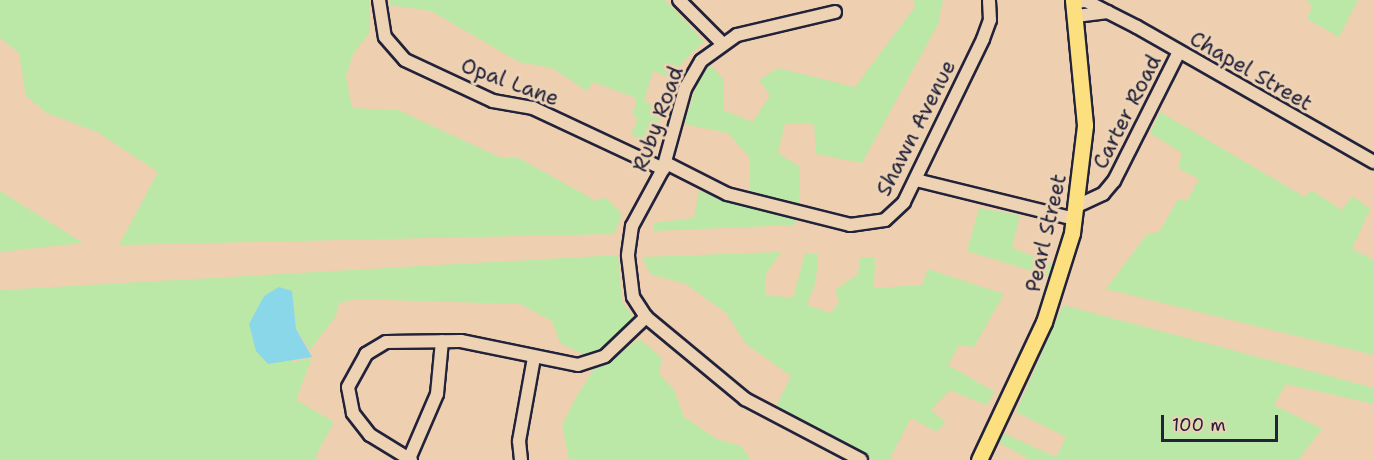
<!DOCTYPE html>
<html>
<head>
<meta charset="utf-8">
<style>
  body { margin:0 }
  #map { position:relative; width:1374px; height:460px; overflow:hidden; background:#eed0b0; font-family:"Shantell Sans",sans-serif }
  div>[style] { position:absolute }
  .green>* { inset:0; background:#bbe8a6 }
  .water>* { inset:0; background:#8ad7e9 }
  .roads { filter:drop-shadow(2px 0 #22223b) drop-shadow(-2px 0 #22223b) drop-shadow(0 2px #22223b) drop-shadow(0 -2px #22223b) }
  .minor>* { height:12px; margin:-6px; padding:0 6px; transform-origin:6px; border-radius:6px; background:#edd2b4 }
  .major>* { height:15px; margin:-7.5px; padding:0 7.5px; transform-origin:7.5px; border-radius:7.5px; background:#fce080 }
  span { translate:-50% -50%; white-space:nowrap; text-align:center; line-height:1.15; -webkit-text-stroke:6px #edd2b4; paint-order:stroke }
  .street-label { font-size:21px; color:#22223b }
  .scale { position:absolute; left:1161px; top:415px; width:117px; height:27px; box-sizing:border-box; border:3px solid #22223b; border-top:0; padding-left:8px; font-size:18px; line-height:21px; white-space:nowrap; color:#22223b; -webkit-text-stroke:4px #edd2b4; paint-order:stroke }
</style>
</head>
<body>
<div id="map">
  <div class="green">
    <i style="clip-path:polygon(0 0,369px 0,370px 32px,353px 54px,346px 76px,352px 108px,398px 110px,499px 157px,519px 158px,596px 201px,605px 197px,622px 214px,614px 234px,119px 245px,158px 172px,97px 132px,47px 113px,26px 96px,19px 53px,0 38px)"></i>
    <i style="clip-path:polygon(390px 0,665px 0,704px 41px,678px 67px,673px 79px,653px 71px,644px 101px,663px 110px,650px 144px,631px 134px,638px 119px,633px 117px,636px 98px,593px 82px,587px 91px,552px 68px,519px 62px,431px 11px,390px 5px)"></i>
    <i style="clip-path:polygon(914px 0,943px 0,938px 24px,862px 163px,816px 154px,814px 124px,785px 123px,778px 153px,800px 167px,799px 205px,750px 191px,750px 158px,728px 133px,684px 124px,700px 75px,711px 65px,724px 80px,723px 110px,753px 122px,770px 95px,759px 80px,778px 68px,855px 87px,915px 7px)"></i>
    <i style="clip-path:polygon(1306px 0,1358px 0,1339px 37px,1307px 19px,1312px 6px)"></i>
    <i style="clip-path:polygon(1160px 112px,1305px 197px,1311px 190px,1342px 210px,1352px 196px,1370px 209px,1352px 249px,1374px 260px,1374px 355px,1106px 289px,1147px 234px,1159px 232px,1178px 199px,1187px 201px,1199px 179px,1178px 168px,1182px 153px,1150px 133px)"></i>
    <i style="clip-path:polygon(0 191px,83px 243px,0 252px)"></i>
    <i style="clip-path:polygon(699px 191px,796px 220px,794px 225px,653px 231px,654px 223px,694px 218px)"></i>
    <i style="clip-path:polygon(979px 208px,1020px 215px,1012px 248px,1053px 264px,1048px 276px,967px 251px)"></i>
    <i style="clip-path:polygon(781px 252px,765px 275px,765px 295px,793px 298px,805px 253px,818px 254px,816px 281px,807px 305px,831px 313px,839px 302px,835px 290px,858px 274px,860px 257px,875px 258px,874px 288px,922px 285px,928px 269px,1004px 294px,974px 347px,959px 345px,948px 365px,995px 392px,986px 405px,950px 390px,931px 410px,945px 422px,937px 432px,911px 418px,889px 460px,875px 460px,775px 408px,791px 376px,746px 344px,726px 313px,686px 284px,650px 274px,642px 257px)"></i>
    <i style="clip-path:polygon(618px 255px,622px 301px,634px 319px,603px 349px,585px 355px,560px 343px,552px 321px,520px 304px,356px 299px,339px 303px,336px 316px,310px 350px,296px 329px,292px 292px,293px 363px,312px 357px,296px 400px,334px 422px,315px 457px,320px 460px,0 460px,0 290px)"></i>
    <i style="clip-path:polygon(1063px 305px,1374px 388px,1374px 404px,1286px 384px,1274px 405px,1322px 429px,1298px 460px,1031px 460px,998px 442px,1003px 433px,1056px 457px,1066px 437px,1016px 412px)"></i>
    <i style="clip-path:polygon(640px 339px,662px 358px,659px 374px,674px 390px,684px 417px,717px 439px,741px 446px,751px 460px,569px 460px,562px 425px,575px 399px,593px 370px)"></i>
  </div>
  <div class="water">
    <i style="clip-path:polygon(279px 287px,292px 291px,296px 329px,312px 357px,268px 364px,256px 351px,249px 324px,264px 296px)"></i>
  </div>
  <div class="roads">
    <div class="minor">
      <i style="left:379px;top:0;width:37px;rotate:81deg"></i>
      <i style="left:385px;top:37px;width:30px;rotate:49deg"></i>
      <i style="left:405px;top:60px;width:97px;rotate:25deg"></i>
      <i style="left:493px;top:101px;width:41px;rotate:9.9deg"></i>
      <i style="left:533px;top:108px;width:144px;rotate:25.1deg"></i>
      <i style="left:679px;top:0;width:61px;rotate:45deg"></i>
      <i style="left:1073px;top:2px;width:13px;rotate:-4deg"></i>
      <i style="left:1086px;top:1px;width:57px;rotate:27deg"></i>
      <i style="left:1137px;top:27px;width:273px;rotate:29.7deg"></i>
      <i style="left:835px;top:12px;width:101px;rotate:166.8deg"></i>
      <i style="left:737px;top:35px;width:44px;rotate:144.2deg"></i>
      <i style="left:701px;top:61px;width:32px;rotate:120deg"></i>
      <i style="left:685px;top:89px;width:83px;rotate:105.4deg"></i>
      <i style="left:663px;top:169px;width:65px;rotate:118.5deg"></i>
      <i style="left:632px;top:226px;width:30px;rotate:98deg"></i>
      <i style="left:628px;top:256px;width:41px;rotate:83deg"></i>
      <i style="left:633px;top:297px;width:24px;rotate:57deg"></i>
      <i style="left:646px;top:317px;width:129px;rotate:39.6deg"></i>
      <i style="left:745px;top:399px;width:131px;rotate:27.7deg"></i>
      <i style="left:1076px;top:16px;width:32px;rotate:-7deg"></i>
      <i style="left:666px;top:163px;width:68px;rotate:26.9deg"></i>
      <i style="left:727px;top:194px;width:127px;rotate:14.1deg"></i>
      <i style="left:850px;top:225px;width:35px;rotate:-8deg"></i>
      <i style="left:885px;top:220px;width:26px;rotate:-43deg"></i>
      <i style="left:904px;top:202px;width:181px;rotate:-64.1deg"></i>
      <i style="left:983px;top:39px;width:20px;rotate:-70deg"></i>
      <i style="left:990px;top:20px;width:19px;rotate:-93deg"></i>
      <i style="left:916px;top:180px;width:164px;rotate:13.8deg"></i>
      <i style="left:1077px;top:206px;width:29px;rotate:-25deg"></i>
      <i style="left:1103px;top:194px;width:17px;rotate:-50deg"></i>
      <i style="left:1114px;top:181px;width:144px;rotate:-63.3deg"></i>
      <i style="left:409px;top:459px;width:71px;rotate:-66.7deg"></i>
      <i style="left:437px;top:394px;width:53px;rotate:-84.6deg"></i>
      <i style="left:411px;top:460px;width:48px;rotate:-148.6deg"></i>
      <i style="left:370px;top:435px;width:28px;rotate:-128deg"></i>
      <i style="left:353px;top:413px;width:26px;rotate:-101deg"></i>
      <i style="left:348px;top:387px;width:38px;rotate:-61deg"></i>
      <i style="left:366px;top:354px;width:23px;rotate:-31deg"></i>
      <i style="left:386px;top:342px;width:75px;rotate:-0.8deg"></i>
      <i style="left:461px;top:341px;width:119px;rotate:11.6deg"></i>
      <i style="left:578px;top:365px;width:28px;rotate:-18deg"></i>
      <i style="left:605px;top:356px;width:57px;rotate:-43.6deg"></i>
      <i style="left:521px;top:460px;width:19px;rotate:-96deg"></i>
      <i style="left:519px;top:441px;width:84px;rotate:-79.8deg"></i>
    </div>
    <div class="major">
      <i style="left:979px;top:460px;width:153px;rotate:-64.8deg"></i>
      <i style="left:1044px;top:322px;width:93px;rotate:-72.5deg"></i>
      <i style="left:1072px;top:233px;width:109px;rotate:-83.1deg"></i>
      <i style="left:1085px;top:125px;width:126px;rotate:-95.5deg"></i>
    </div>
  </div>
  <div class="street-label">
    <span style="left:1251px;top:71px;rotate:30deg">Chapel Street</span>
    <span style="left:510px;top:82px;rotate:20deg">Opal Lane</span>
    <span style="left:1127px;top:112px;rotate:-63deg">Carter Road</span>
    <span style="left:658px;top:119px;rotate:-70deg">Ruby Road</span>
    <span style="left:916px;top:128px;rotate:-63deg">Shawn Avenue</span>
    <span style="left:1046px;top:233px;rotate:-77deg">Pearl Street</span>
  </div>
  <div class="scale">100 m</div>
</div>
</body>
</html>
